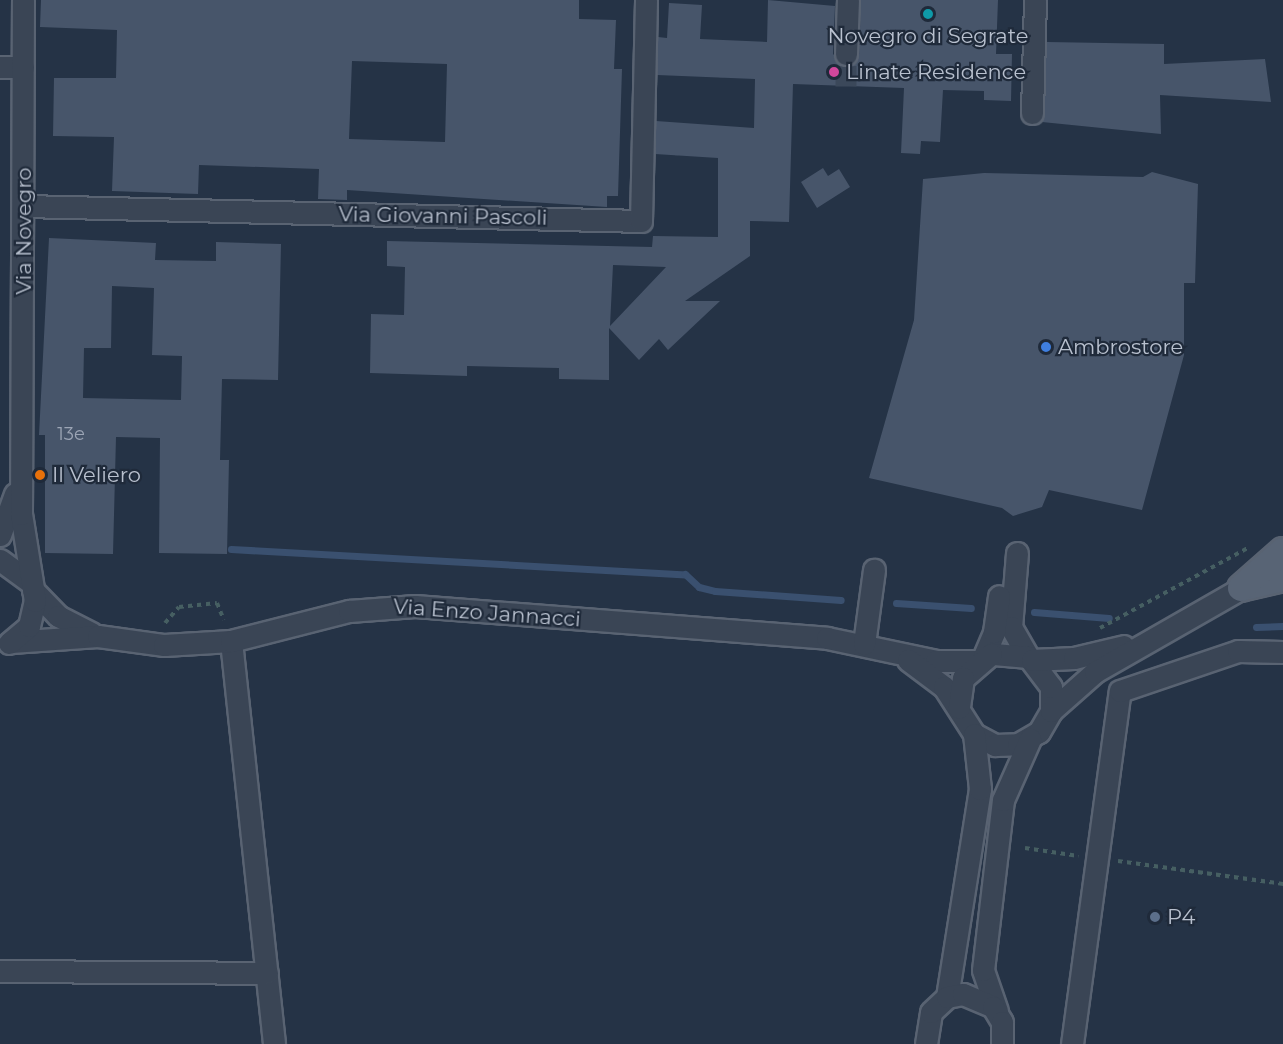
<!DOCTYPE html>
<html>
<head>
<meta charset="utf-8">
<style>
  body { margin:0 }
  #map { position:relative; width:1283px; height:1044px; overflow:hidden; background:#253346; font-family:Montserrat,sans-serif }
  div>[style] { position:absolute }
  .stream>* { height:7px; margin:-3.5px; padding:0 3.5px; transform-origin:3.5px; border-radius:3.5px; background:#3a506f }
  .building>* { inset:0; background:#47556a }
  .minor-tunnel>* { height:21px; margin-top:-10.5px; transform-origin:0; background:repeating-linear-gradient(90deg,#3b485a 0 21px,transparent 0 31px) }
  .path>* { height:4px; margin-top:-2px; transform-origin:0; background:repeating-linear-gradient(90deg,#465f62 0 4.5px,transparent 0 9px) }
  .roads { filter:drop-shadow(2px 0 #596372) drop-shadow(-2px 0 #596372) drop-shadow(0 2px #596372) drop-shadow(0 -2px #596372) }
  .minor>* { height:21px; margin:-10.5px; padding:0 10.5px; transform-origin:10.5px; border-radius:10.5px; background:#3a4555 }
  .major>* { height:26px; margin:-13px; padding:0 13px; transform-origin:13px; border-radius:13px; background:#586475 }
  .dots>* { width:16px; height:16px; translate:-50% -50%; box-sizing:border-box; border:3px solid #1f2a3a; border-radius:50% }
  span { translate:-50% -50%; white-space:nowrap; text-align:center; line-height:1.15; -webkit-text-stroke:4.5px #1f2a3a; paint-order:stroke }
  .number-label { font-size:18px; color:#9ca5b5 }
  .number-label span { -webkit-text-stroke-width:0 }
  .poi-label { font-size:21px; color:#b8c0ce }
  .left { translate:0 -50%; text-align:left }
  .street-label { font-size:21px; color:#b8c0ce }
</style>
</head>
<body>
<div id="map">
  <div class="stream">
    <i style="left:231px;top:549px;width:455px;rotate:3.2deg"></i>
    <i style="left:685px;top:574px;width:19px;rotate:43deg"></i>
    <i style="left:699px;top:587px;width:16px;rotate:14deg"></i>
    <i style="left:715px;top:591px;width:126px;rotate:4.1deg"></i>
    <i style="left:896px;top:603px;width:75px;rotate:3.8deg"></i>
    <i style="left:1034px;top:612px;width:75px;rotate:4.6deg"></i>
    <i style="left:1256px;top:627px;width:27px;rotate:-2deg"></i>
  </div>
  <div class="building">
    <i style="clip-path:polygon(evenodd,41px 0,579px 0,579px 19px,616px 20px,614px 69px,622px 69px,618px 196px,607px 196px,607px 207px,347px 190px,347px 200px,318px 199px,319px 169px,199px 165px,198px 194px,112px 191px,114px 137px,53px 136px,54px 78px,116px 78px,117px 30px,40px 27px,41px 0,352px 61px,447px 64px,445px 142px,349px 139px,352px 61px)"></i>
    <i style="clip-path:polygon(evenodd,768px 0,835px 6px,833px 54px,846px 67px,859px 55px,861px 0,998px 0,996px 54px,1012px 54px,1011px 101px,984px 100px,984px 91px,943px 90px,940px 142px,921px 141px,920px 154px,901px 153px,904px 88px,793px 84px,789px 222px,750px 221px,750px 256px,685px 301px,720px 301px,668px 350px,659px 339px,639px 360px,609px 328px,609px 380px,559px 379px,559px 368px,467px 366px,467px 376px,370px 373px,371px 314px,404px 315px,405px 267px,387px 266px,387px 241px,652px 247px,653px 236px,718px 237px,718px 158px,655px 154px,656px 121px,754px 128px,755px 79px,657px 75px,658px 37px,667px 38px,669px 3px,702px 5px,700px 39px,767px 42px,768px 0,613px 265px,666px 267px,610px 326px,613px 265px)"></i>
    <i style="clip-path:polygon(1047px 42px,1164px 44px,1164px 64px,1265px 59px,1271px 102px,1160px 95px,1161px 134px,1042px 122px)"></i>
    <i style="clip-path:polygon(823px 168px,828px 176px,839px 169px,850px 187px,817px 208px,801px 182px)"></i>
    <i style="clip-path:polygon(1152px 172px,1198px 184px,1195px 283px,1184px 283px,1184px 355px,1142px 510px,1049px 490px,1042px 507px,1013px 516px,1002px 508px,869px 478px,914px 320px,923px 179px,984px 173px,1143px 177px)"></i>
    <i style="clip-path:polygon(evenodd,49px 238px,156px 243px,155px 260px,216px 261px,216px 242px,281px 244px,278px 380px,222px 379px,220px 460px,229px 460px,227px 554px,159px 553px,160px 438px,116px 437px,113px 554px,45px 553px,45px 435px,39px 435px,49px 238px,112px 286px,154px 288px,152px 355px,182px 356px,181px 400px,83px 398px,84px 348px,111px 348px,112px 286px)"></i>
  </div>
  <div class="minor-tunnel">
    <i style="left:846px;top:86px;width:32px;rotate:-90deg"></i>
  </div>
  <div class="path">
    <i style="left:165px;top:623px;width:21px;rotate:-49deg"></i>
    <i style="left:179px;top:607px;width:38px;rotate:-6deg"></i>
    <i style="left:217px;top:603px;width:18px;rotate:68deg"></i>
    <i style="left:1100px;top:628px;width:168px;rotate:-28.4deg"></i>
    <i style="left:1025px;top:848px;width:54px;rotate:8.6deg"></i>
    <i style="left:1118px;top:861px;width:167px;rotate:7.9deg"></i>
  </div>
  <div class="roads">
    <div class="minor">
      <i style="left:846px;top:54px;width:54px;rotate:-87.9deg"></i>
      <i style="left:0;top:67px;width:23px"></i>
      <i style="left:1032px;top:113px;width:113px;rotate:-88.5deg"></i>
      <i style="left:24px;top:206px;width:617px;rotate:1.39deg"></i>
      <i style="left:641px;top:221px;width:221px;rotate:-88.7deg"></i>
      <i style="left:0;top:535px;width:44px;rotate:-69.9deg"></i>
      <i style="left:1017px;top:553px;width:74px;rotate:94.6deg"></i>
      <i style="left:1011px;top:627px;width:34px;rotate:60deg"></i>
      <i style="left:0;top:560px;width:36px;rotate:36deg"></i>
      <i style="left:33px;top:590px;width:36px;rotate:46deg"></i>
      <i style="left:58px;top:616px;width:38px;rotate:27deg"></i>
      <i style="left:231px;top:641px;width:405px;rotate:83.9deg"></i>
      <i style="left:11px;top:642px;width:87px;rotate:-3.9deg"></i>
      <i style="left:98px;top:636px;width:67px;rotate:7.8deg"></i>
      <i style="left:164px;top:645px;width:67px;rotate:-3.4deg"></i>
      <i style="left:231px;top:641px;width:122px;rotate:-14.3deg"></i>
      <i style="left:349px;top:611px;width:66px;rotate:-4.3deg"></i>
      <i style="left:415px;top:606px;width:413px;rotate:4.4deg"></i>
      <i style="left:827px;top:638px;width:111px;rotate:11.9deg"></i>
      <i style="left:936px;top:661px;width:42px"></i>
      <i style="left:9px;top:643px;width:26px;rotate:-40deg"></i>
      <i style="left:29px;top:626px;width:26px;rotate:-77deg"></i>
      <i style="left:35px;top:601px;width:88px;rotate:-99.1deg"></i>
      <i style="left:21px;top:514px;width:514px;rotate:-89.78deg"></i>
      <i style="left:864px;top:644px;width:75px;rotate:-82.3deg"></i>
      <i style="left:984px;top:656px;width:26px;rotate:-67deg"></i>
      <i style="left:994px;top:632px;width:36px;rotate:-82deg"></i>
      <i style="left:908px;top:660px;width:45px;rotate:36.9deg"></i>
      <i style="left:944px;top:687px;width:56px;rotate:57.4deg"></i>
      <i style="left:974px;top:734px;width:24px;rotate:28deg"></i>
      <i style="left:995px;top:745px;width:23px;rotate:-2deg"></i>
      <i style="left:1018px;top:744px;width:24px;rotate:-30deg"></i>
      <i style="left:1039px;top:732px;width:24px;rotate:-60deg"></i>
      <i style="left:1051px;top:711px;width:24px;rotate:-90deg"></i>
      <i style="left:1051px;top:687px;width:38px;rotate:-127deg"></i>
      <i style="left:1028px;top:657px;width:37px;rotate:-175deg"></i>
      <i style="left:991px;top:654px;width:37px;rotate:139deg"></i>
      <i style="left:963px;top:678px;width:30px;rotate:98deg"></i>
      <i style="left:1032px;top:660px;width:42px;rotate:-2.7deg"></i>
      <i style="left:1074px;top:658px;width:51px;rotate:-13.5deg"></i>
      <i style="left:1051px;top:711px;width:59px;rotate:-41.6deg"></i>
      <i style="left:1095px;top:672px;width:183px;rotate:-29.8deg"></i>
      <i style="left:0;top:971px;width:267px;rotate:0.4deg"></i>
      <i style="left:947px;top:997px;width:211px;rotate:-81deg"></i>
      <i style="left:980px;top:789px;width:55px;rotate:-96.2deg"></i>
      <i style="left:997px;top:1011px;width:43px;rotate:-108.9deg"></i>
      <i style="left:983px;top:970px;width:171px;rotate:-83.3deg"></i>
      <i style="left:1003px;top:800px;width:67px;rotate:-66.1deg"></i>
      <i style="left:926px;top:1044px;width:32px;rotate:-81deg"></i>
      <i style="left:931px;top:1012px;width:22px;rotate:-43deg"></i>
      <i style="left:947px;top:997px;width:16px;rotate:-11deg"></i>
      <i style="left:963px;top:994px;width:33px;rotate:23deg"></i>
      <i style="left:993px;top:1007px;width:17px;rotate:59deg"></i>
      <i style="left:1002px;top:1022px;width:22px;rotate:90deg"></i>
      <i style="left:1072px;top:1044px;width:356px;rotate:-82.3deg"></i>
      <i style="left:1120px;top:691px;width:125px;rotate:-18.7deg"></i>
      <i style="left:1238px;top:651px;width:45px;rotate:1.3deg"></i>
    </div>
    <div class="major">
      <i style="left:1244px;top:587px;width:40px;rotate:-13deg"></i>
      <i style="left:1241px;top:588px;width:56px;rotate:-41.4deg"></i>
    </div>
  </div>
  <div class="dots">
    <i style="left:928px;top:14px;background:#0f9aa8"></i>
    <i style="left:834px;top:72px;background:#d1479c"></i>
    <i style="left:1046px;top:347px;background:#3f7fe0"></i>
    <i style="left:40px;top:475px;background:#e8710a"></i>
    <i style="left:1155px;top:917px;background:#5c6f8a"></i>
  </div>
  <div class="number-label">
    <span style="left:71px;top:434px">13e</span>
  </div>
  <div class="poi-label">
    <span style="left:928px;top:36px">Novegro di Segrate</span>
    <span class="left" style="left:846px;top:72px">Linate Residence</span>
    <span class="left" style="left:1058px;top:347px">Ambrostore</span>
    <span class="left" style="left:52px;top:475px">Il Veliero</span>
    <span class="left" style="left:1167px;top:917px">P4</span>
  </div>
  <div class="street-label">
    <span style="left:443px;top:216px;rotate:1deg">Via Giovanni Pascoli</span>
    <span style="left:24px;top:231px;rotate:-90deg">Via Novegro</span>
    <span style="left:487px;top:613px;rotate:4deg">Via Enzo Jannacci</span>
  </div>
</div>
</body>
</html>
